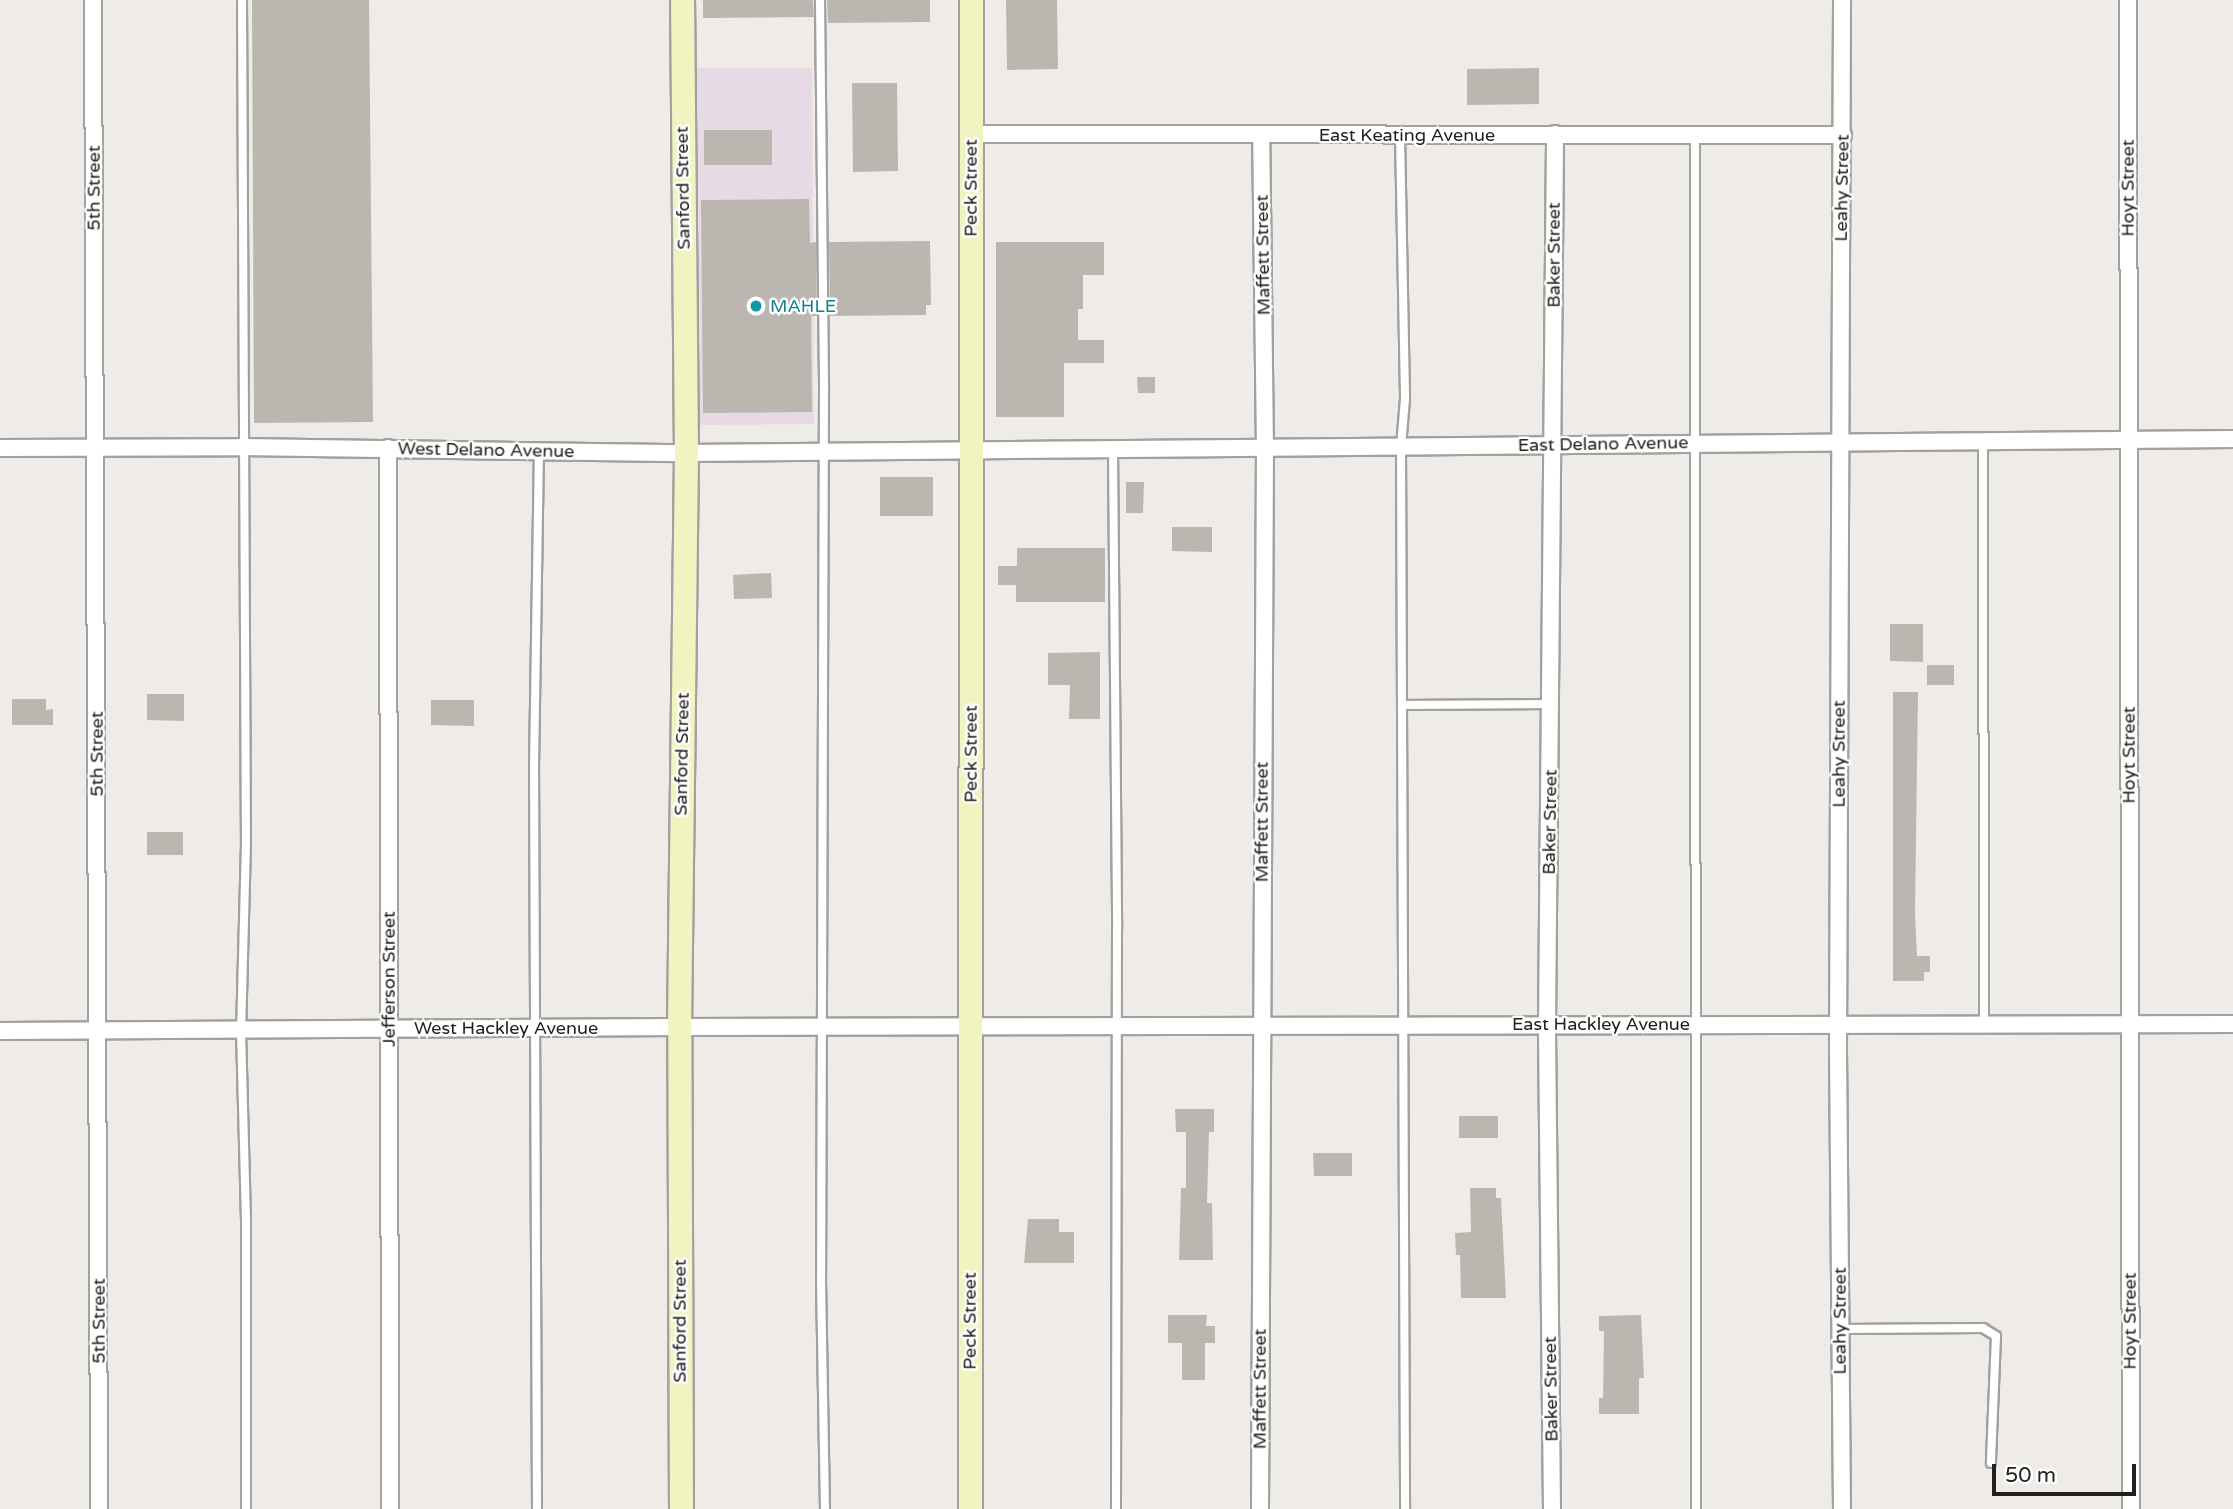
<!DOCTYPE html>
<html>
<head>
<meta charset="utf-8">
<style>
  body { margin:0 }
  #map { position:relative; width:2233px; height:1509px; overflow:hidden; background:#efece7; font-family:"Varela Round",sans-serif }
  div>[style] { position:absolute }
  .industrial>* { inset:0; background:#e8dae5 }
  .building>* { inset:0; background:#bcb6b0 }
  .roads { filter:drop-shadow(2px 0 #a1a1a1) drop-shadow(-2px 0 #a1a1a1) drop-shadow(0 2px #a1a1a1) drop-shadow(0 -2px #a1a1a1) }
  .lane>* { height:8px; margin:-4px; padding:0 4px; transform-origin:4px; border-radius:4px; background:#fff }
  .street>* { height:16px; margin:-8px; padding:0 8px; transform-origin:8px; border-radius:8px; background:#fff }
  .secondary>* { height:23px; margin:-11.5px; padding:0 11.5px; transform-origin:11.5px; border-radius:11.5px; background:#f1f3c1 }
  .dots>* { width:19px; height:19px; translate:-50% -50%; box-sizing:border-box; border:4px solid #fff; border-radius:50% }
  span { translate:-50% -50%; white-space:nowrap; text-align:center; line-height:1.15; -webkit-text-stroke:5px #fff; paint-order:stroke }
  .street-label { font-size:18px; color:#202020 }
  .culture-label { font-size:18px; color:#0d838f }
  .left { translate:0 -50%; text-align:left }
  .scale { position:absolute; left:1992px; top:1464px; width:144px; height:32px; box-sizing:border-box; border:4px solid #202020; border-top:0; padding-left:9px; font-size:21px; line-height:24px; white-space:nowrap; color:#202020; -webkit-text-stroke:5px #fff; paint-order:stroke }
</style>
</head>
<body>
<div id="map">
  <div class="industrial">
    <i style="clip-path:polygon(696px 68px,812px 68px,814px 424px,699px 425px)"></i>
  </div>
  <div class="building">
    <i style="clip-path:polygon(252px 0,369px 0,373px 422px,254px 423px)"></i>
    <i style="clip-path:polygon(703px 0,813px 0,814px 17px,703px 18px)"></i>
    <i style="clip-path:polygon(827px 0,930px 0,930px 22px,828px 23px)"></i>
    <i style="clip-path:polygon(1006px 0,1057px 0,1058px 69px,1007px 70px)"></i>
    <i style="clip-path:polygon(1539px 68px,1539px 104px,1467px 105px,1467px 69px)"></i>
    <i style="clip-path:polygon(852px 83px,897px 83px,898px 171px,853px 172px)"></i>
    <i style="clip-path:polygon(704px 130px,772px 130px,772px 165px,704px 165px)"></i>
    <i style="clip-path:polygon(809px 199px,810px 243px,816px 242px,817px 316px,811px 316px,812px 412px,703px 413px,701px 200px)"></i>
    <i style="clip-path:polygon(930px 241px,931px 305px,926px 305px,926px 315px,830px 316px,829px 242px)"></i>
    <i style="clip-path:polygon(996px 242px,1104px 242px,1104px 275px,1083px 275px,1083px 309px,1078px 309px,1078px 340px,1104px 340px,1104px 363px,1064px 363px,1064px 417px,996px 417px)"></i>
    <i style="clip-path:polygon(1137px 377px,1155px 377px,1155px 393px,1138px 393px)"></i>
    <i style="clip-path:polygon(880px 477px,933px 477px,933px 516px,880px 516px)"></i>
    <i style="clip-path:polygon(1126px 482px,1144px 482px,1143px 513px,1126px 513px)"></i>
    <i style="clip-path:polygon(1172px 527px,1212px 527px,1212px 552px,1172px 551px)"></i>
    <i style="clip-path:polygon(1017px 548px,1105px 548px,1105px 602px,1016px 602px,1016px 585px,998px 585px,998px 566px,1017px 566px)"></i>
    <i style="clip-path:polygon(771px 573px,772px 598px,734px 599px,733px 575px)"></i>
    <i style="clip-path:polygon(1890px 624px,1923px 624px,1923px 662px,1890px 661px)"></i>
    <i style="clip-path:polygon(1100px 652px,1100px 719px,1069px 719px,1070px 685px,1048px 685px,1048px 653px)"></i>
    <i style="clip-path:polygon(1927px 665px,1954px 665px,1954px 685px,1927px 685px)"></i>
    <i style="clip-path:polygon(1893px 692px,1918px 692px,1915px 913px,1917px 956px,1930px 956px,1930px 972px,1924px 972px,1924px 981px,1893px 981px)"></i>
    <i style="clip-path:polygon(147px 694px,184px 694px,184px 721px,147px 720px)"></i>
    <i style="clip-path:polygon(12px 699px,46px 699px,46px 710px,53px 709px,53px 725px,12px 725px)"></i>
    <i style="clip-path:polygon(431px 700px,474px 700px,474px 726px,431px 725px)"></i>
    <i style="clip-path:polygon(147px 832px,183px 832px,183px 855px,147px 855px)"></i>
    <i style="clip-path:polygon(1175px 1109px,1214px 1109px,1214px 1132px,1209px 1132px,1207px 1203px,1212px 1203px,1213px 1260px,1179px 1260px,1181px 1188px,1186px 1188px,1186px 1132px,1176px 1132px)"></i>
    <i style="clip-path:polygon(1459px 1116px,1498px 1116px,1498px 1138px,1459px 1138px)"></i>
    <i style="clip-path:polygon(1313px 1153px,1352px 1153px,1352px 1176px,1314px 1176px)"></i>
    <i style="clip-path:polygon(1470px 1188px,1496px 1188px,1496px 1198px,1501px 1198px,1506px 1298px,1461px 1298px,1460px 1255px,1456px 1255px,1455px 1233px,1471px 1232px)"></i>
    <i style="clip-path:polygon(1028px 1219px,1059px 1219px,1059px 1232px,1074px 1232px,1074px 1263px,1024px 1263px)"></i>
    <i style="clip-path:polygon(1168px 1315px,1207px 1315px,1206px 1326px,1215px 1326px,1215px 1343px,1205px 1343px,1205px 1380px,1182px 1380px,1182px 1343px,1168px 1343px)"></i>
    <i style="clip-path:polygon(1641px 1315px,1644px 1378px,1639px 1378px,1639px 1414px,1599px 1414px,1599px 1398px,1603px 1398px,1604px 1331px,1599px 1331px,1599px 1316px)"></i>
  </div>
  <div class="roads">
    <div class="lane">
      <i style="left:242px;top:0;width:843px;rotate:89.73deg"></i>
      <i style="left:246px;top:843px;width:187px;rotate:91.5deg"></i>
      <i style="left:241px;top:1030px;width:188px;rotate:88.5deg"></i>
      <i style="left:246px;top:1218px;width:291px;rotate:90deg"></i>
      <i style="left:820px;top:0;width:392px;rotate:89.4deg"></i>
      <i style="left:824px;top:392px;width:888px;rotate:90.19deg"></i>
      <i style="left:821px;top:1280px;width:229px;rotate:89deg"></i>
      <i style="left:1695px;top:134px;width:1375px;rotate:89.96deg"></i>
      <i style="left:1400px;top:135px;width:264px;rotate:88.9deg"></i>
      <i style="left:1405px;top:399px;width:48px;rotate:94.8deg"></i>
      <i style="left:1401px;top:447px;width:1062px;rotate:89.78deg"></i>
      <i style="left:1983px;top:440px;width:583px;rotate:89.9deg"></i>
      <i style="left:1113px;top:450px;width:479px;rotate:89.5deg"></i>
      <i style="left:1117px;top:929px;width:580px;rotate:90.1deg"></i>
      <i style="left:1404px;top:705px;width:147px;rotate:-0.4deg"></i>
      <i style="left:1840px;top:1329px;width:143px;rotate:-0.4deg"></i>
      <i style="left:1983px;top:1328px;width:15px;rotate:32deg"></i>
      <i style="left:1996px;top:1336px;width:127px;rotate:92.3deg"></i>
      <i style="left:537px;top:1509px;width:742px;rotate:-90.23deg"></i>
      <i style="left:534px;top:767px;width:316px;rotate:-89.1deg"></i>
    </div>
    <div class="street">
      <i style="left:93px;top:0;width:1509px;rotate:89.77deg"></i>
      <i style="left:2128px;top:0;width:1509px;rotate:89.89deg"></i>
      <i style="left:971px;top:134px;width:872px;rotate:0.07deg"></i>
      <i style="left:0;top:448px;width:241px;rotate:-0.2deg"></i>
      <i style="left:241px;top:447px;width:445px;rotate:0.8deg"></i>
      <i style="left:686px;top:453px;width:1547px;rotate:-0.52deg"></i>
      <i style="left:388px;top:448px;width:1061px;rotate:89.89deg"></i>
      <i style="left:0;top:1031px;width:679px;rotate:-0.34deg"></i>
      <i style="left:679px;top:1027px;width:1554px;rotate:-0.11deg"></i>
      <i style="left:1260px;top:1509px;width:1060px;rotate:-89.73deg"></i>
      <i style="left:1265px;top:449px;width:314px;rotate:-90.7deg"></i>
      <i style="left:1552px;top:1509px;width:485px;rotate:-90.6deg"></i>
      <i style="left:1547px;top:1024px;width:890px;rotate:-89.48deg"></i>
      <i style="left:1842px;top:1509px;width:460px;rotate:-90.5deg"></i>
      <i style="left:1838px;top:1049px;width:1049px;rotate:-89.78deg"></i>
    </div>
    <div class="secondary">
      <i style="left:681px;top:1509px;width:482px;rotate:-90.2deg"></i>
      <i style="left:679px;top:1027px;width:574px;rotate:-89.3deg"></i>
      <i style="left:686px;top:453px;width:453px;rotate:-90.5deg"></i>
      <i style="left:970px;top:1509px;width:1509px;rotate:-89.96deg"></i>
    </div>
  </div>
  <div class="dots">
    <i style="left:756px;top:306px;background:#0f9aa8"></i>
  </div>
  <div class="street-label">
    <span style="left:1407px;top:135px">East Keating Avenue</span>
    <span style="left:94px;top:188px;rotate:-90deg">5th Street</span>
    <span style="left:683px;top:188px;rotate:-91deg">Sanford Street</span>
    <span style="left:971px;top:188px;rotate:-90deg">Peck Street</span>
    <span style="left:1842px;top:188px;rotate:-89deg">Leahy Street</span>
    <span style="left:2128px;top:188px;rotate:-90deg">Hoyt Street</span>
    <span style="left:1263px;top:255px;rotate:-91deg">Maffett Street</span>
    <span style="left:1554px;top:255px;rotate:-90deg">Baker Street</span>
    <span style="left:1603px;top:444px;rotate:-1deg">East Delano Avenue</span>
    <span style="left:486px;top:450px;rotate:1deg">West Delano Avenue</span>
    <span style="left:97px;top:754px;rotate:-90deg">5th Street</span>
    <span style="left:682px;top:754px;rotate:-89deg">Sanford Street</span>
    <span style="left:971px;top:754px;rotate:-90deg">Peck Street</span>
    <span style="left:1839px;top:754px;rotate:-90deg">Leahy Street</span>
    <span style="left:2129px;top:755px;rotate:-90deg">Hoyt Street</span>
    <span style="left:1262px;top:822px;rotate:-90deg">Maffett Street</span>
    <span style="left:1550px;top:822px;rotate:-89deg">Baker Street</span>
    <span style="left:389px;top:979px;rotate:-90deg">Jefferson Street</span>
    <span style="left:1601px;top:1024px">East Hackley Avenue</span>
    <span style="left:506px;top:1028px">West Hackley Avenue</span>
    <span style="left:99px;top:1321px;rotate:-90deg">5th Street</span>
    <span style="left:680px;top:1321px;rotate:-90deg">Sanford Street</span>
    <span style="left:970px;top:1321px;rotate:-90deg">Peck Street</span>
    <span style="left:1840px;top:1321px;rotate:-90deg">Leahy Street</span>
    <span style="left:2130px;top:1321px;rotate:-90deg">Hoyt Street</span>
    <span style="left:1260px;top:1389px;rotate:-90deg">Maffett Street</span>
    <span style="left:1551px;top:1389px;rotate:-91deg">Baker Street</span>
  </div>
  <div class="culture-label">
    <span class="left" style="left:770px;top:306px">MAHLE</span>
  </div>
  <div class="scale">50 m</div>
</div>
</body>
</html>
